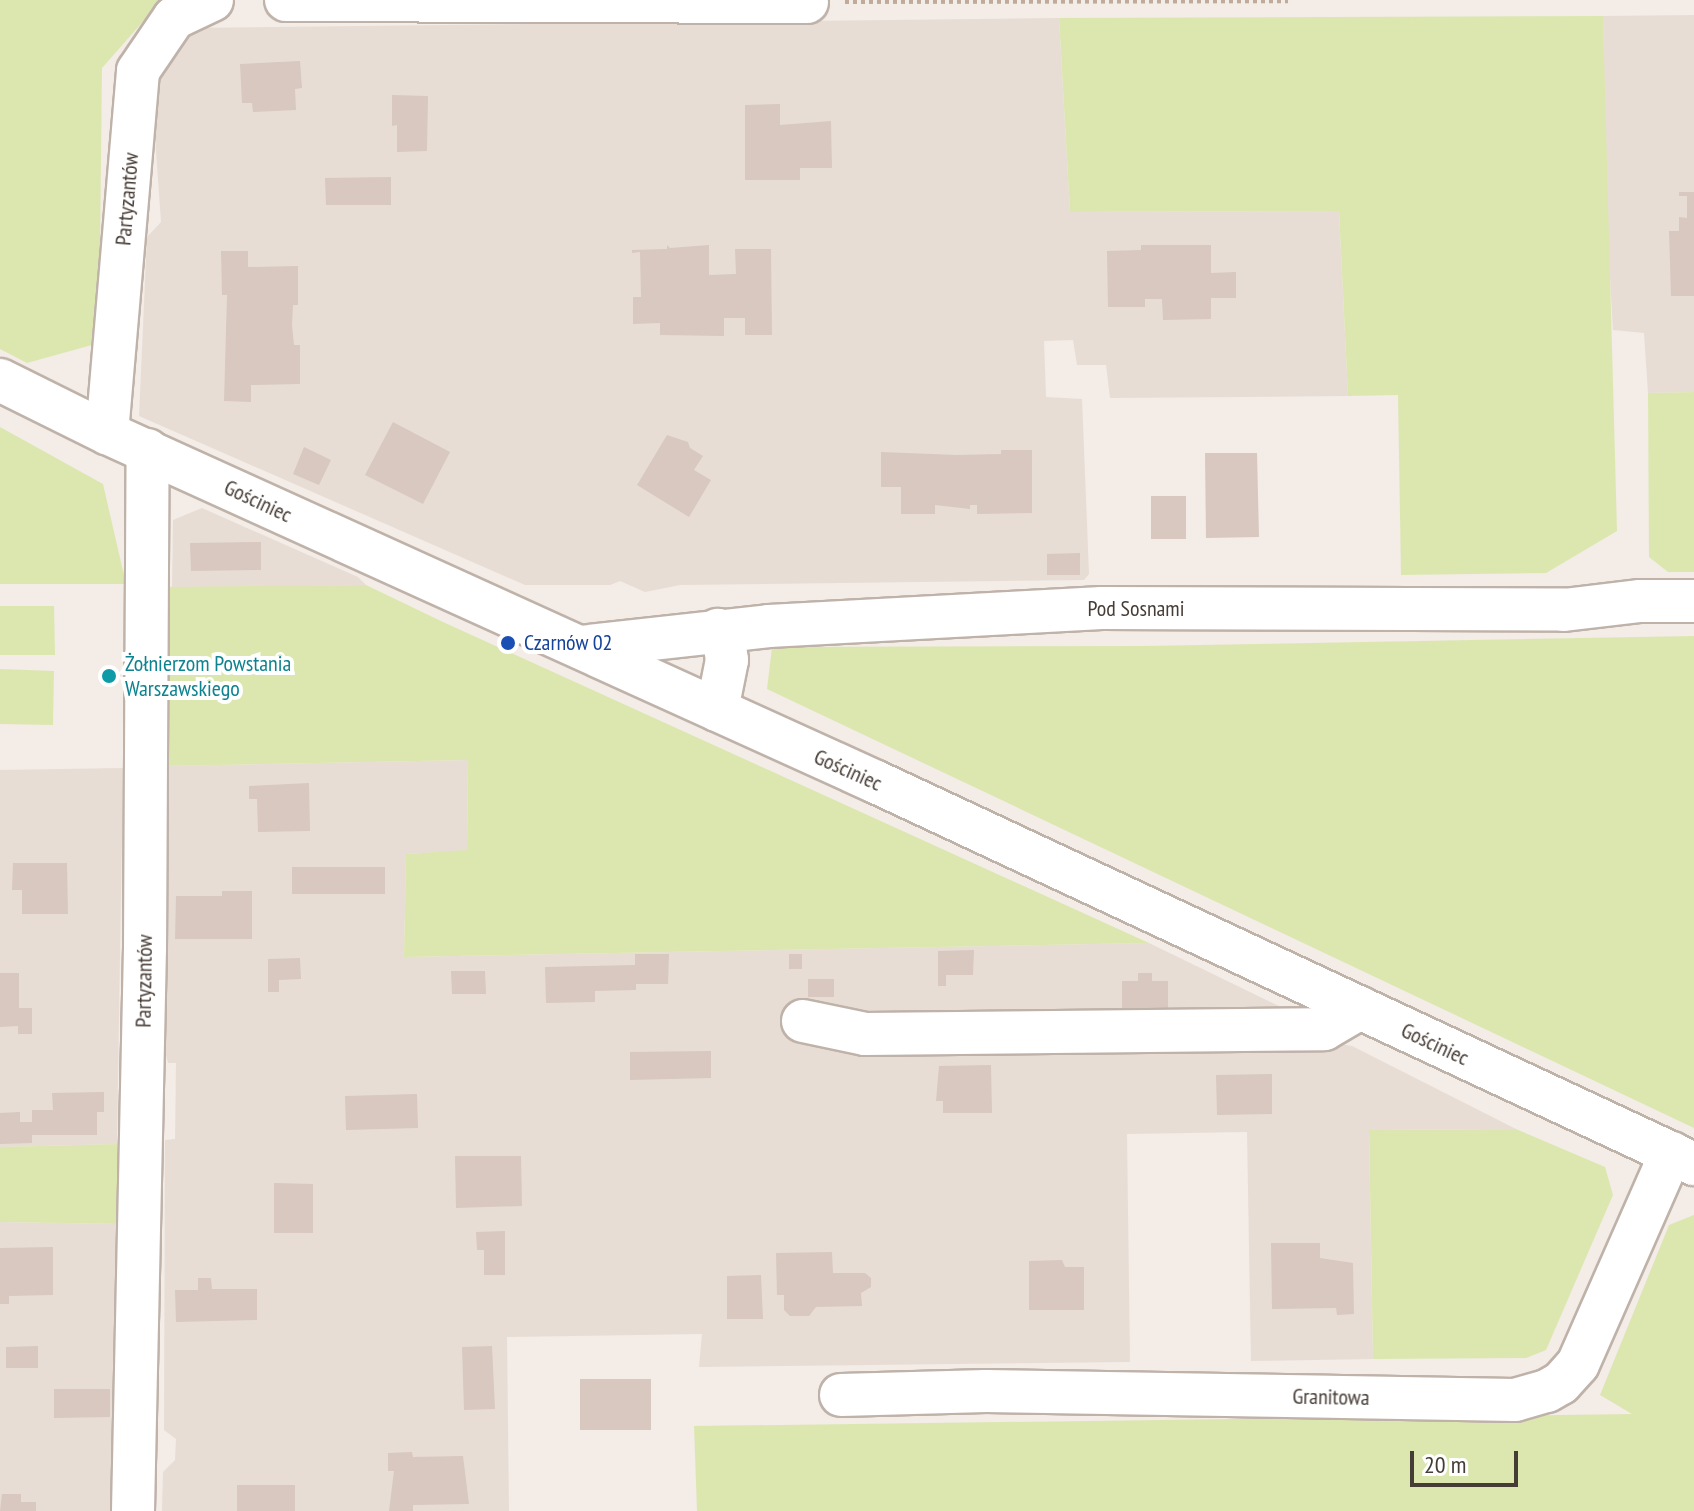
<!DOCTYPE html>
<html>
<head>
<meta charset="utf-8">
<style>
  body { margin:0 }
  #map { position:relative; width:1694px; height:1511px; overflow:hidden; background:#f3ece7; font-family:"PT Sans Narrow",sans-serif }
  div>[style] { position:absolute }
  .residential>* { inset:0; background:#e7ddd5 }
  .green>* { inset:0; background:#dce7b0 }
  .building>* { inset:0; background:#d8c8bf }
  .path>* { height:5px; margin-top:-2.5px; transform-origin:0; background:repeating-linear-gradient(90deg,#c0aa9b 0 4px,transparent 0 8px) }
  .roads { filter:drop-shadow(2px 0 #bfb2a9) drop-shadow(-2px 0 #bfb2a9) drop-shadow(0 2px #bfb2a9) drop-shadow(0 -2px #bfb2a9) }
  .minor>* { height:42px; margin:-21px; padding:0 21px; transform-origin:21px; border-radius:21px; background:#fff }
  .dots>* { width:22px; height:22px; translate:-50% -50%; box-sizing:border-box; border:4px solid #fff; border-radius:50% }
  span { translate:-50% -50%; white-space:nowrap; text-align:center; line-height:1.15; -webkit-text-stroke:8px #fff; paint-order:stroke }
  .street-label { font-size:22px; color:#463c36 }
  .transit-label { font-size:22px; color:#164399 }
  .left { translate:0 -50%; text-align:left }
  .culture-label { font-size:22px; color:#0d838f }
  .scale { position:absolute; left:1410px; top:1451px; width:108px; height:36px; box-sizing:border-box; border:4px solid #463c36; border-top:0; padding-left:10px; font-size:24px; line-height:28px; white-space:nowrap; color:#463c36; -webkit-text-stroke:6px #fff; paint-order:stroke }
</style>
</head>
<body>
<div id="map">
  <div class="residential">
    <i style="clip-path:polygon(1694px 15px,1694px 392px,1648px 393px,1644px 333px,1613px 330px,1606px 209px,1603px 16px)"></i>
    <i style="clip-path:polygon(1059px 18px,1070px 212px,1339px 211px,1348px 396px,1110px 398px,1106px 365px,1077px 365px,1073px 340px,1044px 341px,1046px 397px,1082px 399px,1089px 574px,1084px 580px,680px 585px,645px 592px,620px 581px,610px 585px,525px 585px,139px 416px,147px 237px,161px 222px,151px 79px,193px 28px)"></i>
    <i style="clip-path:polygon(202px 508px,358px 577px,366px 585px,172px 588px,173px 520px)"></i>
    <i style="clip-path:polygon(468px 760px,467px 851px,406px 854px,404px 957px,1149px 943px,1291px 1012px,831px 1044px,848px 1052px,1302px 1038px,1352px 1046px,1516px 1129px,1369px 1130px,1373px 1359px,1251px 1361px,1247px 1132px,1127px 1134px,1130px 1362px,699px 1367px,702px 1334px,507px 1337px,509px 1511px,162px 1511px,163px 1472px,175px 1460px,176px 1439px,164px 1430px,165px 1140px,175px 1139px,176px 1063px,168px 1063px,164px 1047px,164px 766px)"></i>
    <i style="clip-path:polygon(123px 768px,117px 1144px,0 1147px,0 770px)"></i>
    <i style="clip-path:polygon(0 1222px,119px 1224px,114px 1511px,0 1511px)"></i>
  </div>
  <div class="green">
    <i style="clip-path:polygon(0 0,162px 0,102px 68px,99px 343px,27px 363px,0 349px)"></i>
    <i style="clip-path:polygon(1603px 16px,1617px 531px,1546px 573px,1401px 575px,1398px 395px,1348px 396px,1339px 211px,1070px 212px,1059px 18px)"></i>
    <i style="clip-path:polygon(1694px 392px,1694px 572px,1668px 572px,1649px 557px,1648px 393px)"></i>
    <i style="clip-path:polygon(0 427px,103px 484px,126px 584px,0 584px)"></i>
    <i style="clip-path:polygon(366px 585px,443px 622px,1149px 943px,404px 957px,406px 854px,467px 850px,468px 760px,164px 766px,164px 587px)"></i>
    <i style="clip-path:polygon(0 606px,54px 606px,55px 655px,0 655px)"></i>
    <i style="clip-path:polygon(1694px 636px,1694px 1128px,767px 689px,772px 647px,1143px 646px)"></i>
    <i style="clip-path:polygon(0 669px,54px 671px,53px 725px,0 724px)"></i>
    <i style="clip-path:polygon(1516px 1129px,1605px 1167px,1613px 1195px,1546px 1350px,1526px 1358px,1373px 1359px,1369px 1130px)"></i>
    <i style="clip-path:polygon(117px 1144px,119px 1224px,0 1222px,0 1147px)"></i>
    <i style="clip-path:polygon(1694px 1215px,1694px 1511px,697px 1511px,694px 1426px,1632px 1414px,1600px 1395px,1669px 1225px)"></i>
  </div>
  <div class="building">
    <i style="clip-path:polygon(300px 61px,302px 88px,295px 89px,296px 110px,253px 112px,252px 103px,242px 103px,240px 64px)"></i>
    <i style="clip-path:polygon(392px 95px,428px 96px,427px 151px,397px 152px,397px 125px,392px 126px)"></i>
    <i style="clip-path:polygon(780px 104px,780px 125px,831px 121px,832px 168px,800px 168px,800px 180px,745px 180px,745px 105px)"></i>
    <i style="clip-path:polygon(391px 177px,391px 205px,326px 205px,325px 178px)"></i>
    <i style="clip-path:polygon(1679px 192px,1694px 192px,1694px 296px,1671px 296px,1669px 231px,1679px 231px,1679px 217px,1687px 218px,1687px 196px,1679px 196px)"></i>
    <i style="clip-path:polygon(667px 245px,670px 248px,709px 245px,709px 275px,736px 274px,735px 249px,771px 249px,772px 335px,745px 335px,745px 318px,724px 318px,724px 336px,660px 335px,660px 323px,633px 324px,633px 297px,641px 297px,640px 252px,632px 253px,632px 250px,667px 249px)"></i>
    <i style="clip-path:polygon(1141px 245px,1211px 245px,1211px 273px,1236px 272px,1236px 298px,1211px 298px,1211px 319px,1163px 320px,1162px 299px,1145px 299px,1145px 307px,1108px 307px,1107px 251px,1141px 250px)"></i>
    <i style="clip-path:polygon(221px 251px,248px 251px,248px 267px,298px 266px,298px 305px,293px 305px,292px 325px,294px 345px,300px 345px,300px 384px,251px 385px,251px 402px,224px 401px,227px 295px,222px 295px)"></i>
    <i style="clip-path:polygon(393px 422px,450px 452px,423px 504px,365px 475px)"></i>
    <i style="clip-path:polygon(667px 435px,688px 442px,690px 448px,703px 456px,694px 470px,711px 480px,689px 517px,637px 485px)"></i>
    <i style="clip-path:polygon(304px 447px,331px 460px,319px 485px,293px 474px)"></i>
    <i style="clip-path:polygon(1001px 450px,1032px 450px,1032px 513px,977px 514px,977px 505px,970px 505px,970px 509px,935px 505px,935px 514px,901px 514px,901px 487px,881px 487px,881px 452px,956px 455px,1001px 454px)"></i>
    <i style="clip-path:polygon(1205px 453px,1257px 453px,1259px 537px,1206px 538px)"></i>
    <i style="clip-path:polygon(1151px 496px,1186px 496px,1186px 539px,1151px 539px)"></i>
    <i style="clip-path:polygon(261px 542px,261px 570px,191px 571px,190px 543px)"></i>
    <i style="clip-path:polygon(1080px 553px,1080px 575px,1047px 575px,1047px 554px)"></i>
    <i style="clip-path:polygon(309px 783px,310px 831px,258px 832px,257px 799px,249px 799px,249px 786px)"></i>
    <i style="clip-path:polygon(13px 863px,67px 863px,68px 914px,22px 914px,22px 890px,12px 890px)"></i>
    <i style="clip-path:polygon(292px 867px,385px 867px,385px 894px,292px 894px)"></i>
    <i style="clip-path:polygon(222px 891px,252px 891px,252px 939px,175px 939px,176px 896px,222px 896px)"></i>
    <i style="clip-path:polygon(974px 950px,973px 975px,946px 975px,946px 986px,938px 986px,938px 951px)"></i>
    <i style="clip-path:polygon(635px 954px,669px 954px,668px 984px,636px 984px,636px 990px,595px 991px,595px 1002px,546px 1003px,545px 967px,635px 965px)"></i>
    <i style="clip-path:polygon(789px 954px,802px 954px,802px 969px,789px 969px)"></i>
    <i style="clip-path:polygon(300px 958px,301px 979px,279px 980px,279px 992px,268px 992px,268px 959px)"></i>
    <i style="clip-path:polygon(451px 971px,485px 971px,486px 994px,452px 994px)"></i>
    <i style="clip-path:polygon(0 973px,19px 973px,19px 1008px,32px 1008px,32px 1034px,18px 1034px,18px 1026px,0 1027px)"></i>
    <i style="clip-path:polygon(1138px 973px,1152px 973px,1152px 981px,1168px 981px,1168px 1016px,1122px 1016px,1122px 981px,1138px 981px)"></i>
    <i style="clip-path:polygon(808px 979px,834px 979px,834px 997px,808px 997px)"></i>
    <i style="clip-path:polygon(711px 1051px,711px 1078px,630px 1080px,630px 1052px)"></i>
    <i style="clip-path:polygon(991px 1065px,992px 1113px,943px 1113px,943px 1101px,936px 1101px,939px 1066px)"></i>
    <i style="clip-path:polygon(1272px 1074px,1272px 1114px,1217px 1115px,1216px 1075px)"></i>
    <i style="clip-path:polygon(104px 1092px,104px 1112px,97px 1112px,97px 1135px,32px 1135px,32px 1143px,0 1144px,0 1113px,20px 1112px,20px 1122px,32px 1122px,32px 1110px,53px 1110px,52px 1093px)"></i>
    <i style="clip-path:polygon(417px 1094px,418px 1128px,346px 1130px,345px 1096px)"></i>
    <i style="clip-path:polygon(455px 1156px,521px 1156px,522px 1206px,456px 1208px)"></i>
    <i style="clip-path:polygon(274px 1183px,313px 1184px,313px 1233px,274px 1233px)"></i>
    <i style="clip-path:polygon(505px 1231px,505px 1275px,484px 1275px,484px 1250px,477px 1250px,476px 1232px)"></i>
    <i style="clip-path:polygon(1271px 1243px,1320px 1243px,1320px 1258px,1353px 1263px,1354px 1314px,1337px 1315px,1336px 1308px,1272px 1309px)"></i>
    <i style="clip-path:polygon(53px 1247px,53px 1295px,9px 1296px,9px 1304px,0 1304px,0 1248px)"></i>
    <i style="clip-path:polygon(832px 1252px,833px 1273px,865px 1273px,871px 1278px,871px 1287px,861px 1293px,862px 1306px,816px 1307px,809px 1316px,790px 1316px,784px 1310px,784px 1295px,777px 1295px,776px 1253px)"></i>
    <i style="clip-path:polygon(1029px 1261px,1062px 1260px,1065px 1267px,1084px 1267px,1084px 1310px,1029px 1310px)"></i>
    <i style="clip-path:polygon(761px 1275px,763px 1319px,727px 1319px,727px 1276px)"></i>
    <i style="clip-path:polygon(198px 1278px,211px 1278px,212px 1289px,257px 1289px,257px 1320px,176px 1322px,175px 1290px,198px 1290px)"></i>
    <i style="clip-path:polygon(38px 1346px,38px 1368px,6px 1368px,6px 1347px)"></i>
    <i style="clip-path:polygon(492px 1346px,495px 1409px,464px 1410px,462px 1347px)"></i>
    <i style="clip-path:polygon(580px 1379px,651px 1379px,651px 1430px,580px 1430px)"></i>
    <i style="clip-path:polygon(54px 1389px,110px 1389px,110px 1417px,54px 1418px)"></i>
    <i style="clip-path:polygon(412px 1452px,413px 1457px,463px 1456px,469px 1504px,413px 1505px,413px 1511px,389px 1511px,394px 1471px,388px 1471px,388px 1453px)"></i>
    <i style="clip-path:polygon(237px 1485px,295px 1485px,295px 1511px,237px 1511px)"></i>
    <i style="clip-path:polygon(2px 1494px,21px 1494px,21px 1502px,36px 1502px,36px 1511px,0 1511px)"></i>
  </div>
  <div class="path">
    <i style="left:845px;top:1px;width:443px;rotate:-0.1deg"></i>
  </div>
  <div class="roads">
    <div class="minor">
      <i style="left:286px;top:0;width:521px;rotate:0.22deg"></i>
      <i style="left:0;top:380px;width:119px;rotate:26.4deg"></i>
      <i style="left:107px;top:433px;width:844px;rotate:24.41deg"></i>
      <i style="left:876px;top:782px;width:903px;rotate:25.03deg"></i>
      <i style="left:107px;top:433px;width:363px;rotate:-85.1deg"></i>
      <i style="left:138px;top:71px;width:64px;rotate:-55.8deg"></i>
      <i style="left:174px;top:18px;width:42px;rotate:-25.3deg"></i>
      <i style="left:580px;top:647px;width:190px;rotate:-6.3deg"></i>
      <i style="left:769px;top:626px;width:333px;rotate:-3.1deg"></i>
      <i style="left:1102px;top:608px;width:462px;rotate:0.2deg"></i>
      <i style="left:1564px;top:610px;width:77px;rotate:-6.8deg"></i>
      <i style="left:1640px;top:601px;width:54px"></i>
      <i style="left:717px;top:710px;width:51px;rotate:-78.7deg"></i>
      <i style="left:727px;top:660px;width:20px;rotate:-99deg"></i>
      <i style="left:724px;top:640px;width:12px;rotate:-121deg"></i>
      <i style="left:803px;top:1021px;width:63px;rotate:11.8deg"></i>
      <i style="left:865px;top:1034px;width:459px;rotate:-0.6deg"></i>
      <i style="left:1324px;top:1029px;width:42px;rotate:-30.3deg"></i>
      <i style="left:841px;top:1395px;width:145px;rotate:-1.6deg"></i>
      <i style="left:986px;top:1391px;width:529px;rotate:0.97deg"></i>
      <i style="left:1515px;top:1400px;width:33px;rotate:-16deg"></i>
      <i style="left:1547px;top:1391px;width:16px;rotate:-30deg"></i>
      <i style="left:1561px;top:1383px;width:25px;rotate:-48deg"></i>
      <i style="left:1578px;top:1364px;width:231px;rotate:-66.2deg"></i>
      <i style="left:133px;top:1511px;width:562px;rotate:-88.78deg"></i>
      <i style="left:145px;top:949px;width:499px;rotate:-89.7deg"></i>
    </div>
  </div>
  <div class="dots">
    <i style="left:508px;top:643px;background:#1a4fb4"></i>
    <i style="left:109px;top:676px;background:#0f9aa8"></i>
  </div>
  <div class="street-label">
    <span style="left:127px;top:199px;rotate:-85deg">Partyzantów</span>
    <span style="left:258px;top:501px;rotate:25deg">Gościniec</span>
    <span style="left:1136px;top:609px">Pod Sosnami</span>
    <span style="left:848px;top:770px;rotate:24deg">Gościniec</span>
    <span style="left:144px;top:981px;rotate:-89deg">Partyzantów</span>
    <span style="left:1435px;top:1044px;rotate:25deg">Gościniec</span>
    <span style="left:1331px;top:1397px;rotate:1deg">Granitowa</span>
  </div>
  <div class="transit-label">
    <span class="left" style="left:524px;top:643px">Czarnów 02</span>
  </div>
  <div class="culture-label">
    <span class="left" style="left:125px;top:676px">Żołnierzom Powstania<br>Warszawskiego</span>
  </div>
  <div class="scale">20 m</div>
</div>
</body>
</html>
